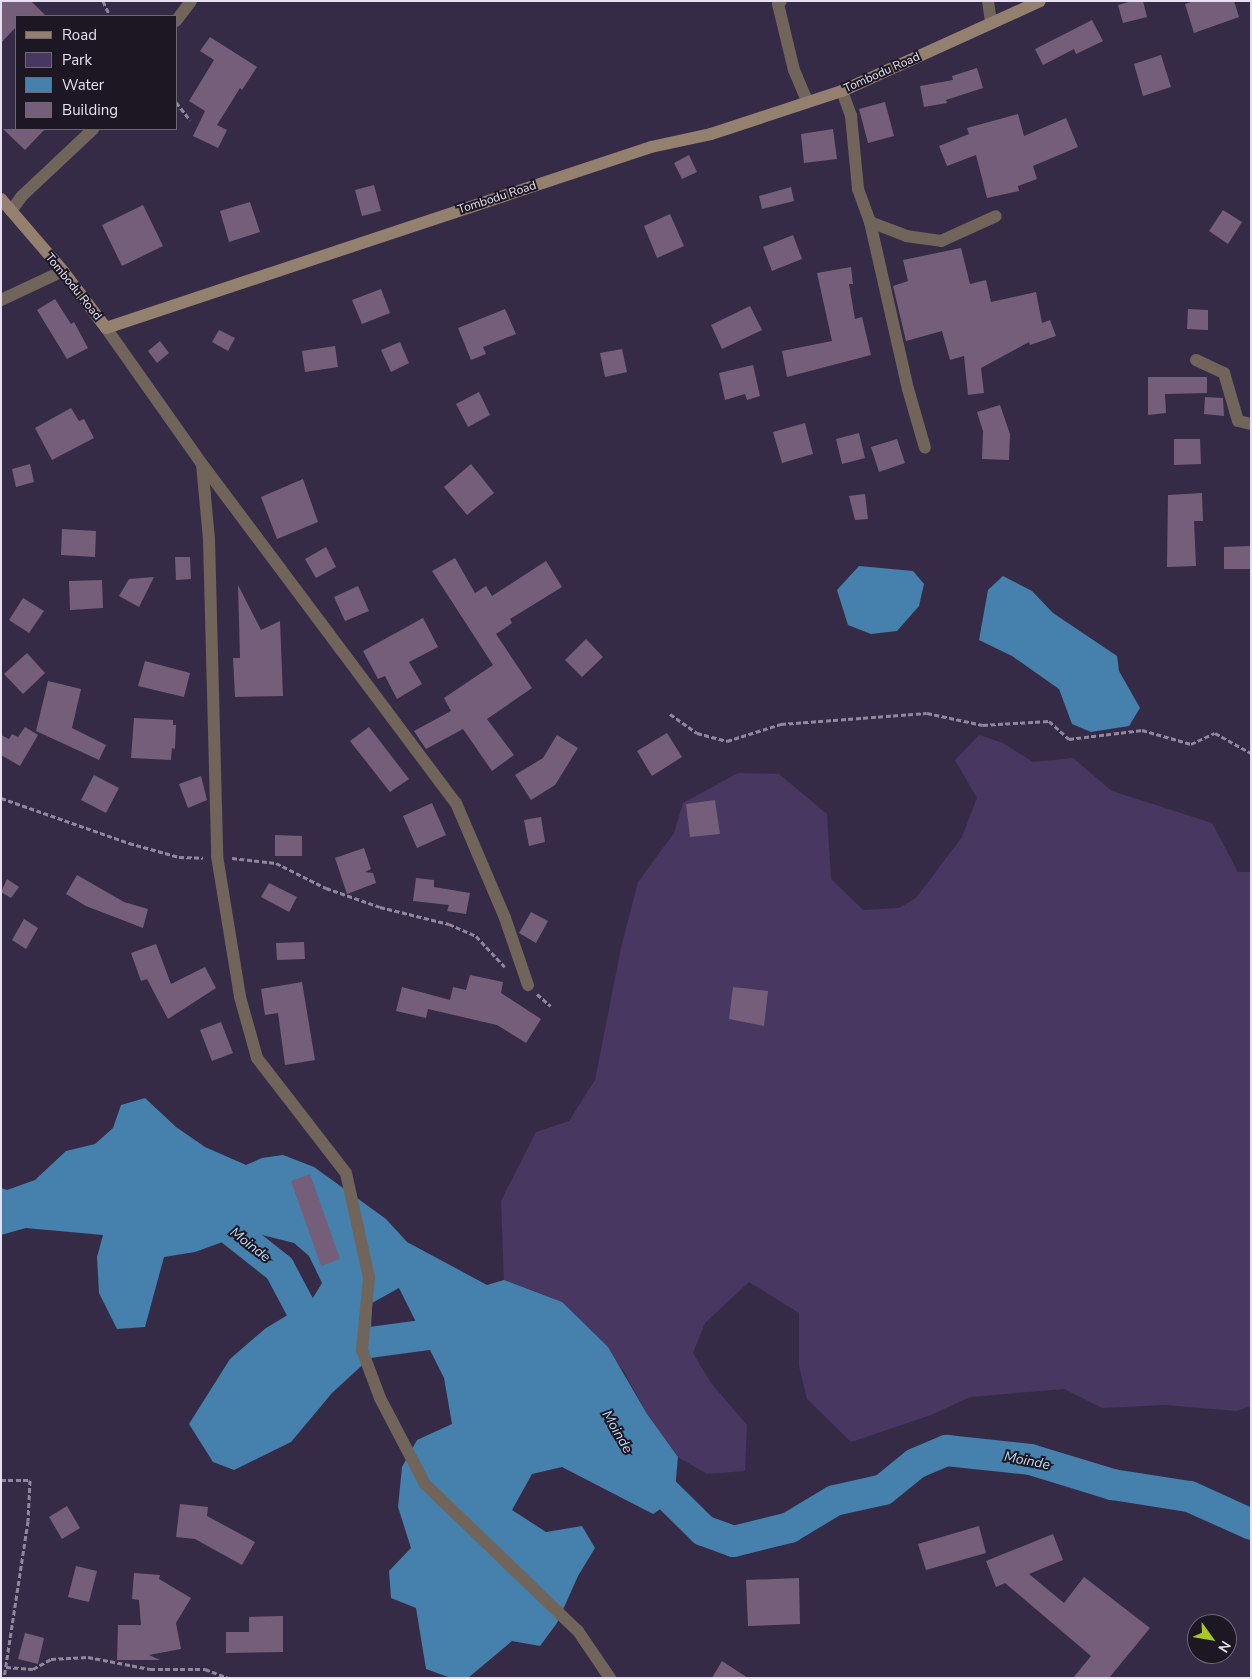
<!DOCTYPE html>
<html>
<head>
<meta charset="utf-8">
<style>
  body { margin:0 }
  #map { position:relative; width:1252px; height:1679px; overflow:hidden; background:#362b47; font-family:"Nunito Sans",sans-serif }
  div>[style] { position:absolute }
  .green>* { inset:0; background:#483760 }
  .water>* { inset:0; background:#4581ac }
  .river>* { height:31px; margin:-15.5px; padding:0 15.5px; transform-origin:15.5px; border-radius:15.5px; background:#4581ac }
  .building>* { inset:0; background:#755e79 }
  .path>* { height:3px; margin-top:-1.5px; transform-origin:0; background:repeating-linear-gradient(90deg,#8f879e 0 5px,transparent 0 7.5px) }
  .street>* { height:12px; margin:-6px; padding:0 6px; transform-origin:6px; border-radius:6px; background:#71645a }
  .secondary>* { height:12px; margin:-6px; padding:0 6px; transform-origin:6px; border-radius:6px; background:#93806f }
  span { translate:-50% -50%; white-space:nowrap; text-align:center; line-height:1.15; -webkit-text-stroke:4px #1c1723; paint-order:stroke }
  .street-label { font-size:12px; color:#e6e0f2 }
  .water-label { font-size:14px; color:#bedef7; font-style:italic }
  .frame { position:absolute; inset:0; border:2px solid #e6e0f2; pointer-events:none }
  .legend { position:absolute; left:15px; top:15px; width:162px; height:115px; box-sizing:border-box; background:#1c1723; border:1px solid #6d6776; margin:0; padding:6px 9px; list-style:none; font-size:15px; color:#e6e0f2 }
  .legend li { display:flex; align-items:center; gap:10px; height:25px }
  .legend b { width:25px; border:1px solid #6d6776 }
  .north { position:absolute; left:1187px; top:1614px; width:50px; height:50px; box-sizing:border-box; background:#1c1723; border:1px solid #6d6776; border-radius:50%; rotate:122deg; font-size:14px; font-weight:700; line-height:20px; text-align:center; color:#e6e0f2 }
  .north::after { content:''; display:block; margin:auto; width:18px; height:22px; background:#a5c822; clip-path:polygon(50% 0,100% 100%,50% 72%,0 100%) }
</style>
</head>
<body>
<div id="map">
  <div class="green">
    <i style="clip-path:polygon(979px 735px,1003px 743px,1033px 762px,1073px 758px,1112px 791px,1212px 823px,1238px 872px,1251px 872px,1251px 1406px,1237px 1411px,1165px 1405px,1102px 1408px,1064px 1389px,970px 1397px,931px 1415px,851px 1442px,807px 1399px,799px 1366px,799px 1313px,749px 1282px,705px 1323px,693px 1353px,711px 1383px,747px 1425px,745px 1471px,707px 1474px,678px 1457px,647px 1414px,623px 1370px,562px 1302px,504px 1280px,501px 1201px,536px 1132px,569px 1121px,595px 1080px,621px 948px,638px 882px,674px 833px,683px 803px,738px 773px,779px 774px,827px 814px,831px 879px,863px 910px,899px 908px,916px 898px,962px 837px,977px 798px,955px 760px)"></i>
  </div>
  <div class="water">
    <i style="clip-path:polygon(859px 566px,913px 571px,924px 584px,919px 606px,897px 631px,871px 634px,848px 625px,837px 590px)"></i>
    <i style="clip-path:polygon(1003px 576px,1032px 591px,1053px 613px,1117px 656px,1119px 671px,1140px 708px,1129px 726px,1091px 732px,1072px 724px,1059px 689px,1012px 656px,979px 640px,988px 590px)"></i>
    <i style="clip-path:polygon(145px 1098px,176px 1127px,205px 1147px,246px 1165px,262px 1158px,283px 1155px,314px 1167px,386px 1219px,407px 1242px,487px 1285px,504px 1280px,562px 1302px,608px 1347px,647px 1414px,678px 1457px,674px 1500px,653px 1514px,562px 1467px,532px 1474px,512px 1510px,546px 1532px,582px 1526px,595px 1548px,578px 1576px,557px 1623px,540px 1646px,512px 1641px,468px 1678px,451px 1678px,426px 1669px,416px 1608px,391px 1598px,389px 1571px,411px 1548px,398px 1507px,402px 1467px,417px 1440px,452px 1424px,444px 1378px,399px 1288px,372px 1303px,370px 1358px,332px 1393px,291px 1442px,234px 1470px,213px 1462px,189px 1424px,230px 1359px,266px 1328px,311px 1301px,322px 1283px,309px 1256px,294px 1243px,250px 1232px,195px 1252px,164px 1257px,145px 1327px,117px 1329px,99px 1293px,97px 1257px,103px 1235px,26px 1228px,1px 1235px,1px 1188px,7px 1190px,35px 1180px,66px 1151px,95px 1144px,113px 1128px,121px 1105px)"></i>
  </div>
  <div class="river">
    <i style="left:203px;top:1212px;width:14px;rotate:25deg"></i>
    <i style="left:216px;top:1218px;width:80px;rotate:38.4deg"></i>
    <i style="left:279px;top:1268px;width:92px;rotate:62deg"></i>
    <i style="left:322px;top:1349px;width:22px;rotate:13deg"></i>
    <i style="left:343px;top:1354px;width:22px;rotate:-30deg"></i>
    <i style="left:362px;top:1343px;width:105px;rotate:-7.7deg"></i>
    <i style="left:643px;top:1471px;width:84px;rotate:44.5deg"></i>
    <i style="left:703px;top:1530px;width:32px;rotate:20deg"></i>
    <i style="left:733px;top:1541px;width:58px;rotate:-14deg"></i>
    <i style="left:789px;top:1527px;width:52px;rotate:-31deg"></i>
    <i style="left:834px;top:1500px;width:50px;rotate:-12.7deg"></i>
    <i style="left:883px;top:1489px;width:41px;rotate:-39.1deg"></i>
    <i style="left:915px;top:1463px;width:34px;rotate:-23deg"></i>
    <i style="left:946px;top:1450px;width:84px;rotate:6.1deg"></i>
    <i style="left:1030px;top:1459px;width:86px;rotate:17deg"></i>
    <i style="left:1112px;top:1484px;width:78px;rotate:8.9deg"></i>
    <i style="left:1189px;top:1496px;width:68px;rotate:24.3deg"></i>
  </div>
  <div class="building">
    <i style="clip-path:polygon(1px 1px,31px 1px,46px 16px,16px 16px,16px 27px,1px 43px)"></i>
    <i style="clip-path:polygon(1132px 1px,1143px 1px,1147px 17px,1123px 23px,1118px 5px)"></i>
    <i style="clip-path:polygon(1194px 1px,1234px 1px,1239px 17px,1194px 33px,1185px 4px)"></i>
    <i style="clip-path:polygon(1092px 20px,1103px 41px,1076px 54px,1074px 49px,1043px 65px,1035px 49px)"></i>
    <i style="clip-path:polygon(210px 37px,257px 67px,242px 90px,240px 88px,217px 125px,227px 130px,218px 148px,193px 136px,205px 111px,189px 101px,214px 60px,200px 51px)"></i>
    <i style="clip-path:polygon(1161px 55px,1171px 87px,1143px 96px,1134px 64px)"></i>
    <i style="clip-path:polygon(977px 68px,983px 88px,946px 100px,947px 103px,924px 107px,920px 86px,953px 80px,952px 76px)"></i>
    <i style="clip-path:polygon(885px 102px,894px 136px,868px 143px,859px 109px)"></i>
    <i style="clip-path:polygon(1018px 114px,1024px 136px,1066px 118px,1078px 147px,1033px 166px,1037px 179px,1018px 186px,1019px 191px,987px 198px,976px 155px,947px 166px,939px 146px,969px 134px,967px 128px)"></i>
    <i style="clip-path:polygon(3px 129px,45px 129px,25px 150px)"></i>
    <i style="clip-path:polygon(833px 129px,837px 159px,804px 163px,801px 134px)"></i>
    <i style="clip-path:polygon(689px 155px,697px 172px,682px 179px,674px 163px)"></i>
    <i style="clip-path:polygon(374px 185px,381px 211px,362px 216px,355px 190px)"></i>
    <i style="clip-path:polygon(791px 187px,794px 201px,762px 209px,759px 196px)"></i>
    <i style="clip-path:polygon(250px 202px,260px 232px,229px 242px,220px 211px)"></i>
    <i style="clip-path:polygon(143px 205px,163px 246px,122px 266px,102px 225px)"></i>
    <i style="clip-path:polygon(1223px 210px,1242px 222px,1228px 244px,1209px 231px)"></i>
    <i style="clip-path:polygon(670px 214px,684px 246px,657px 258px,644px 226px)"></i>
    <i style="clip-path:polygon(793px 235px,802px 259px,772px 271px,763px 247px)"></i>
    <i style="clip-path:polygon(961px 248px,970px 284px,986px 280px,991px 302px,1036px 292px,1042px 323px,1050px 320px,1056px 336px,1030px 345px,1029px 342px,981px 368px,984px 393px,968px 395px,964px 356px,950px 360px,942px 331px,906px 341px,893px 286px,908px 281px,903px 260px)"></i>
    <i style="clip-path:polygon(851px 267px,853px 284px,849px 284px,855px 319px,862px 317px,871px 355px,787px 377px,782px 351px,832px 341px,817px 273px)"></i>
    <i style="clip-path:polygon(381px 289px,390px 313px,362px 324px,352px 300px)"></i>
    <i style="clip-path:polygon(55px 299px,71px 324px,74px 322px,88px 348px,67px 359px,37px 310px)"></i>
    <i style="clip-path:polygon(750px 306px,762px 330px,722px 349px,711px 325px)"></i>
    <i style="clip-path:polygon(505px 309px,516px 334px,483px 347px,486px 354px,471px 360px,458px 328px)"></i>
    <i style="clip-path:polygon(1188px 309px,1208px 310px,1208px 330px,1187px 329px)"></i>
    <i style="clip-path:polygon(219px 330px,235px 338px,228px 351px,212px 342px)"></i>
    <i style="clip-path:polygon(160px 341px,169px 353px,157px 363px,148px 351px)"></i>
    <i style="clip-path:polygon(400px 342px,409px 363px,391px 372px,381px 350px)"></i>
    <i style="clip-path:polygon(335px 346px,338px 367px,305px 372px,302px 351px)"></i>
    <i style="clip-path:polygon(622px 349px,627px 372px,605px 377px,600px 353px)"></i>
    <i style="clip-path:polygon(753px 365px,760px 396px,747px 400px,745px 394px,725px 400px,719px 373px)"></i>
    <i style="clip-path:polygon(1148px 377px,1207px 377px,1207px 393px,1165px 394px,1166px 413px,1148px 415px)"></i>
    <i style="clip-path:polygon(479px 392px,490px 415px,468px 427px,456px 404px)"></i>
    <i style="clip-path:polygon(1205px 397px,1223px 398px,1224px 416px,1204px 414px)"></i>
    <i style="clip-path:polygon(1000px 405px,1010px 434px,1009px 460px,982px 459px,983px 431px,977px 412px)"></i>
    <i style="clip-path:polygon(71px 408px,79px 421px,84px 419px,94px 438px,52px 460px,35px 428px)"></i>
    <i style="clip-path:polygon(805px 423px,813px 454px,782px 463px,773px 432px)"></i>
    <i style="clip-path:polygon(859px 433px,865px 458px,842px 464px,836px 439px)"></i>
    <i style="clip-path:polygon(897px 439px,905px 463px,879px 472px,871px 447px)"></i>
    <i style="clip-path:polygon(1174px 439px,1200px 439px,1201px 464px,1174px 465px)"></i>
    <i style="clip-path:polygon(30px 464px,34px 482px,16px 487px,12px 469px)"></i>
    <i style="clip-path:polygon(471px 464px,494px 493px,467px 515px,444px 487px)"></i>
    <i style="clip-path:polygon(303px 479px,318px 522px,277px 539px,261px 497px)"></i>
    <i style="clip-path:polygon(1202px 493px,1203px 521px,1194px 521px,1196px 566px,1167px 567px,1168px 495px)"></i>
    <i style="clip-path:polygon(865px 494px,868px 519px,855px 520px,849px 496px)"></i>
    <i style="clip-path:polygon(62px 529px,96px 531px,95px 557px,61px 555px)"></i>
    <i style="clip-path:polygon(1251px 546px,1251px 569px,1224px 569px,1224px 547px)"></i>
    <i style="clip-path:polygon(326px 547px,336px 567px,316px 578px,305px 559px)"></i>
    <i style="clip-path:polygon(175px 557px,190px 557px,191px 579px,176px 580px)"></i>
    <i style="clip-path:polygon(455px 558px,475px 593px,486px 586px,492px 596px,546px 561px,562px 587px,510px 619px,512px 623px,496px 634px,532px 688px,487px 719px,514px 755px,492px 771px,463px 729px,426px 749px,414px 731px,451px 711px,444px 698px,493px 665px,432px 571px)"></i>
    <i style="clip-path:polygon(154px 577px,139px 607px,119px 596px,129px 579px)"></i>
    <i style="clip-path:polygon(102px 580px,103px 608px,70px 610px,69px 581px)"></i>
    <i style="clip-path:polygon(238px 585px,261px 630px,280px 621px,283px 696px,235px 697px,233px 658px,240px 658px)"></i>
    <i style="clip-path:polygon(358px 586px,369px 611px,345px 621px,334px 597px)"></i>
    <i style="clip-path:polygon(23px 598px,44px 611px,29px 633px,9px 620px)"></i>
    <i style="clip-path:polygon(423px 618px,438px 647px,409px 662px,422px 684px,397px 699px,385px 676px,378px 679px,363px 651px)"></i>
    <i style="clip-path:polygon(586px 639px,603px 657px,582px 677px,565px 660px)"></i>
    <i style="clip-path:polygon(27px 653px,45px 673px,23px 694px,4px 674px)"></i>
    <i style="clip-path:polygon(145px 661px,190px 673px,184px 697px,138px 686px)"></i>
    <i style="clip-path:polygon(48px 681px,81px 689px,72px 728px,106px 745px,99px 760px,36px 731px)"></i>
    <i style="clip-path:polygon(134px 718px,173px 720px,173px 725px,176px 725px,175px 749px,172px 748px,171px 760px,131px 758px)"></i>
    <i style="clip-path:polygon(25px 727px,38px 735px,20px 766px,1px 755px,1px 735px,9px 739px,12px 734px,18px 737px)"></i>
    <i style="clip-path:polygon(369px 727px,409px 779px,390px 792px,350px 741px)"></i>
    <i style="clip-path:polygon(667px 733px,682px 757px,652px 776px,637px 751px)"></i>
    <i style="clip-path:polygon(557px 735px,578px 748px,555px 785px,531px 800px,515px 775px,543px 758px)"></i>
    <i style="clip-path:polygon(94px 775px,119px 788px,106px 813px,81px 800px)"></i>
    <i style="clip-path:polygon(201px 776px,207px 800px,188px 808px,179px 784px)"></i>
    <i style="clip-path:polygon(715px 800px,720px 834px,690px 837px,686px 804px)"></i>
    <i style="clip-path:polygon(432px 803px,446px 835px,417px 848px,403px 816px)"></i>
    <i style="clip-path:polygon(541px 817px,545px 842px,529px 846px,524px 820px)"></i>
    <i style="clip-path:polygon(275px 835px,302px 836px,302px 856px,275px 856px)"></i>
    <i style="clip-path:polygon(364px 848px,371px 869px,365px 872px,373px 873px,376px 883px,347px 894px,335px 858px)"></i>
    <i style="clip-path:polygon(77px 875px,124px 902px,148px 909px,143px 928px,86px 906px,66px 894px)"></i>
    <i style="clip-path:polygon(416px 878px,434px 880px,434px 887px,470px 893px,466px 914px,447px 911px,449px 905px,413px 901px)"></i>
    <i style="clip-path:polygon(7px 879px,19px 887px,11px 898px,1px 892px)"></i>
    <i style="clip-path:polygon(269px 883px,297px 897px,289px 912px,261px 897px)"></i>
    <i style="clip-path:polygon(531px 912px,548px 921px,536px 943px,519px 933px)"></i>
    <i style="clip-path:polygon(24px 919px,38px 928px,26px 949px,12px 940px)"></i>
    <i style="clip-path:polygon(304px 942px,305px 959px,277px 960px,276px 943px)"></i>
    <i style="clip-path:polygon(156px 944px,171px 984px,205px 967px,216px 988px,168px 1019px,147px 979px,141px 981px,131px 953px)"></i>
    <i style="clip-path:polygon(470px 975px,503px 982px,501px 993px,541px 1019px,526px 1043px,497px 1025px,428px 1009px,426px 1018px,396px 1011px,402px 987px,450px 1000px,453px 987px,466px 990px)"></i>
    <i style="clip-path:polygon(302px 982px,315px 1060px,285px 1065px,278px 1013px,265px 1015px,261px 989px)"></i>
    <i style="clip-path:polygon(733px 987px,768px 991px,764px 1026px,729px 1019px)"></i>
    <i style="clip-path:polygon(221px 1022px,233px 1053px,212px 1061px,200px 1030px)"></i>
    <i style="clip-path:polygon(310px 1174px,340px 1259px,321px 1266px,291px 1181px)"></i>
    <i style="clip-path:polygon(180px 1504px,208px 1507px,207px 1516px,255px 1542px,242px 1565px,195px 1539px,176px 1537px)"></i>
    <i style="clip-path:polygon(67px 1506px,80px 1528px,62px 1539px,49px 1517px)"></i>
    <i style="clip-path:polygon(979px 1526px,986px 1553px,926px 1570px,918px 1544px)"></i>
    <i style="clip-path:polygon(1053px 1534px,1063px 1560px,1029px 1574px,1064px 1603px,1084px 1577px,1150px 1628px,1109px 1678px,1073px 1678px,1091px 1656px,1005px 1583px,996px 1587px,986px 1561px)"></i>
    <i style="clip-path:polygon(76px 1566px,97px 1571px,89px 1602px,68px 1597px)"></i>
    <i style="clip-path:polygon(134px 1573px,160px 1575px,159px 1579px,191px 1598px,176px 1623px,181px 1649px,149px 1655px,160px 1660px,117px 1660px,118px 1625px,141px 1625px,139px 1600px,132px 1599px)"></i>
    <i style="clip-path:polygon(799px 1578px,800px 1624px,748px 1626px,746px 1580px)"></i>
    <i style="clip-path:polygon(283px 1616px,283px 1652px,226px 1653px,226px 1632px,249px 1632px,249px 1617px)"></i>
    <i style="clip-path:polygon(25px 1633px,44px 1638px,38px 1664px,18px 1659px)"></i>
    <i style="clip-path:polygon(722px 1661px,748px 1678px,712px 1678px)"></i>
  </div>
  <div class="path">
    <i style="left:103px;top:1px;width:17px;rotate:65deg"></i>
    <i style="left:176px;top:102px;width:23px;rotate:52deg"></i>
    <i style="left:670px;top:714px;width:33px;rotate:35deg"></i>
    <i style="left:697px;top:733px;width:31px;rotate:15deg"></i>
    <i style="left:727px;top:741px;width:57px;rotate:-17.5deg"></i>
    <i style="left:781px;top:724px;width:146px;rotate:-4.3deg"></i>
    <i style="left:927px;top:713px;width:57px;rotate:12.1deg"></i>
    <i style="left:983px;top:725px;width:66px;rotate:-3.5deg"></i>
    <i style="left:1049px;top:721px;width:27px;rotate:42deg"></i>
    <i style="left:1069px;top:739px;width:74px;rotate:-7deg"></i>
    <i style="left:1142px;top:730px;width:51px;rotate:15.9deg"></i>
    <i style="left:1191px;top:744px;width:26px;rotate:-25deg"></i>
    <i style="left:1215px;top:733px;width:41px;rotate:29.1deg"></i>
    <i style="left:1px;top:798px;width:136px;rotate:19.4deg"></i>
    <i style="left:129px;top:843px;width:52px;rotate:15.6deg"></i>
    <i style="left:179px;top:857px;width:24px;rotate:2deg"></i>
    <i style="left:232px;top:858px;width:44px;rotate:6.5deg"></i>
    <i style="left:276px;top:863px;width:56px;rotate:26.6deg"></i>
    <i style="left:326px;top:888px;width:57px;rotate:19.4deg"></i>
    <i style="left:380px;top:907px;width:71px;rotate:13.8deg"></i>
    <i style="left:449px;top:924px;width:30px;rotate:24deg"></i>
    <i style="left:476px;top:936px;width:42px;rotate:46.9deg"></i>
    <i style="left:537px;top:994px;width:18px;rotate:41deg"></i>
    <i style="left:1px;top:1480px;width:29px"></i>
    <i style="left:30px;top:1480px;width:41px;rotate:92.8deg"></i>
    <i style="left:28px;top:1521px;width:159px;rotate:98.7deg"></i>
    <i style="left:6px;top:1667px;width:27px;rotate:4deg"></i>
    <i style="left:33px;top:1669px;width:21px;rotate:-29deg"></i>
    <i style="left:51px;top:1659px;width:37px;rotate:-3deg"></i>
    <i style="left:88px;top:1657px;width:63px;rotate:11deg"></i>
    <i style="left:150px;top:1669px;width:55px"></i>
    <i style="left:205px;top:1669px;width:26px;rotate:21deg"></i>
    <i style="left:248px;top:1678px;width:46px"></i>
  </div>
  <div class="street">
    <i style="left:781px;top:1px;width:4px;rotate:135deg"></i>
    <i style="left:778px;top:4px;width:68px;rotate:76.4deg"></i>
    <i style="left:794px;top:70px;width:34px;rotate:67deg"></i>
    <i style="left:988px;top:1px;width:22px;rotate:82deg"></i>
    <i style="left:176px;top:21px;width:25px;rotate:-53deg"></i>
    <i style="left:842px;top:91px;width:27px;rotate:70deg"></i>
    <i style="left:851px;top:116px;width:73px;rotate:84.5deg"></i>
    <i style="left:858px;top:189px;width:35px;rotate:70deg"></i>
    <i style="left:870px;top:222px;width:171px;rotate:77.2deg"></i>
    <i style="left:908px;top:389px;width:61px;rotate:73.9deg"></i>
    <i style="left:11px;top:211px;width:19px;rotate:-54deg"></i>
    <i style="left:22px;top:196px;width:98px;rotate:-43.3deg"></i>
    <i style="left:870px;top:222px;width:39px;rotate:21deg"></i>
    <i style="left:906px;top:236px;width:35px;rotate:8deg"></i>
    <i style="left:941px;top:241px;width:60px;rotate:-24.4deg"></i>
    <i style="left:1px;top:300px;width:68px;rotate:-25.1deg"></i>
    <i style="left:106px;top:328px;width:166px;rotate:54.8deg"></i>
    <i style="left:202px;top:464px;width:424px;rotate:53.2deg"></i>
    <i style="left:456px;top:803px;width:125px;rotate:66.9deg"></i>
    <i style="left:505px;top:918px;width:71px;rotate:71.1deg"></i>
    <i style="left:1196px;top:360px;width:31px;rotate:25deg"></i>
    <i style="left:1224px;top:373px;width:50px;rotate:73.7deg"></i>
    <i style="left:1238px;top:421px;width:13px;rotate:13deg"></i>
    <i style="left:202px;top:464px;width:76px;rotate:84.7deg"></i>
    <i style="left:209px;top:540px;width:316px;rotate:88.5deg"></i>
    <i style="left:217px;top:856px;width:143px;rotate:80.7deg"></i>
    <i style="left:240px;top:997px;width:63px;rotate:74.4deg"></i>
    <i style="left:257px;top:1058px;width:145px;rotate:52.3deg"></i>
    <i style="left:346px;top:1173px;width:107px;rotate:77.6deg"></i>
    <i style="left:369px;top:1278px;width:72px;rotate:95.6deg"></i>
    <i style="left:362px;top:1350px;width:51px;rotate:69.4deg"></i>
    <i style="left:380px;top:1398px;width:97px;rotate:62.4deg"></i>
    <i style="left:425px;top:1484px;width:212px;rotate:43.9deg"></i>
    <i style="left:578px;top:1631px;width:57px;rotate:55.8deg"></i>
  </div>
  <div class="secondary">
    <i style="left:1px;top:199px;width:95px;rotate:49.3deg"></i>
    <i style="left:63px;top:271px;width:71px;rotate:53deg"></i>
    <i style="left:106px;top:328px;width:574px;rotate:-18.37deg"></i>
    <i style="left:651px;top:147px;width:61px;rotate:-12.2deg"></i>
    <i style="left:711px;top:134px;width:138px;rotate:-18.2deg"></i>
    <i style="left:842px;top:91px;width:217px;rotate:-24.4deg"></i>
  </div>
  <div class="street-label">
    <span style="left:882px;top:73px;rotate:-24deg">Tombodu Road</span>
    <span style="left:497px;top:198px;rotate:-18deg">Tombodu Road</span>
    <span style="left:73px;top:287px;rotate:51deg">Tombodu Road</span>
  </div>
  <div class="water-label">
    <span style="left:250px;top:1245px;rotate:38deg">Moinde</span>
    <span style="left:617px;top:1432px;rotate:60deg">Moinde</span>
    <span style="left:1027px;top:1461px;rotate:11deg">Moinde</span>
  </div>
  <div class="frame"></div>
  <ul class="legend">
  <li><b style="height:6px;background:#93806f"></b>Road</li>
  <li><b style="height:14px;background:#483760"></b>Park</li>
  <li><b style="height:14px;background:#4581ac"></b>Water</li>
  <li><b style="height:14px;background:#755e79"></b>Building</li>
  </ul>
  <div class="north">N</div>
</div>
</body>
</html>
